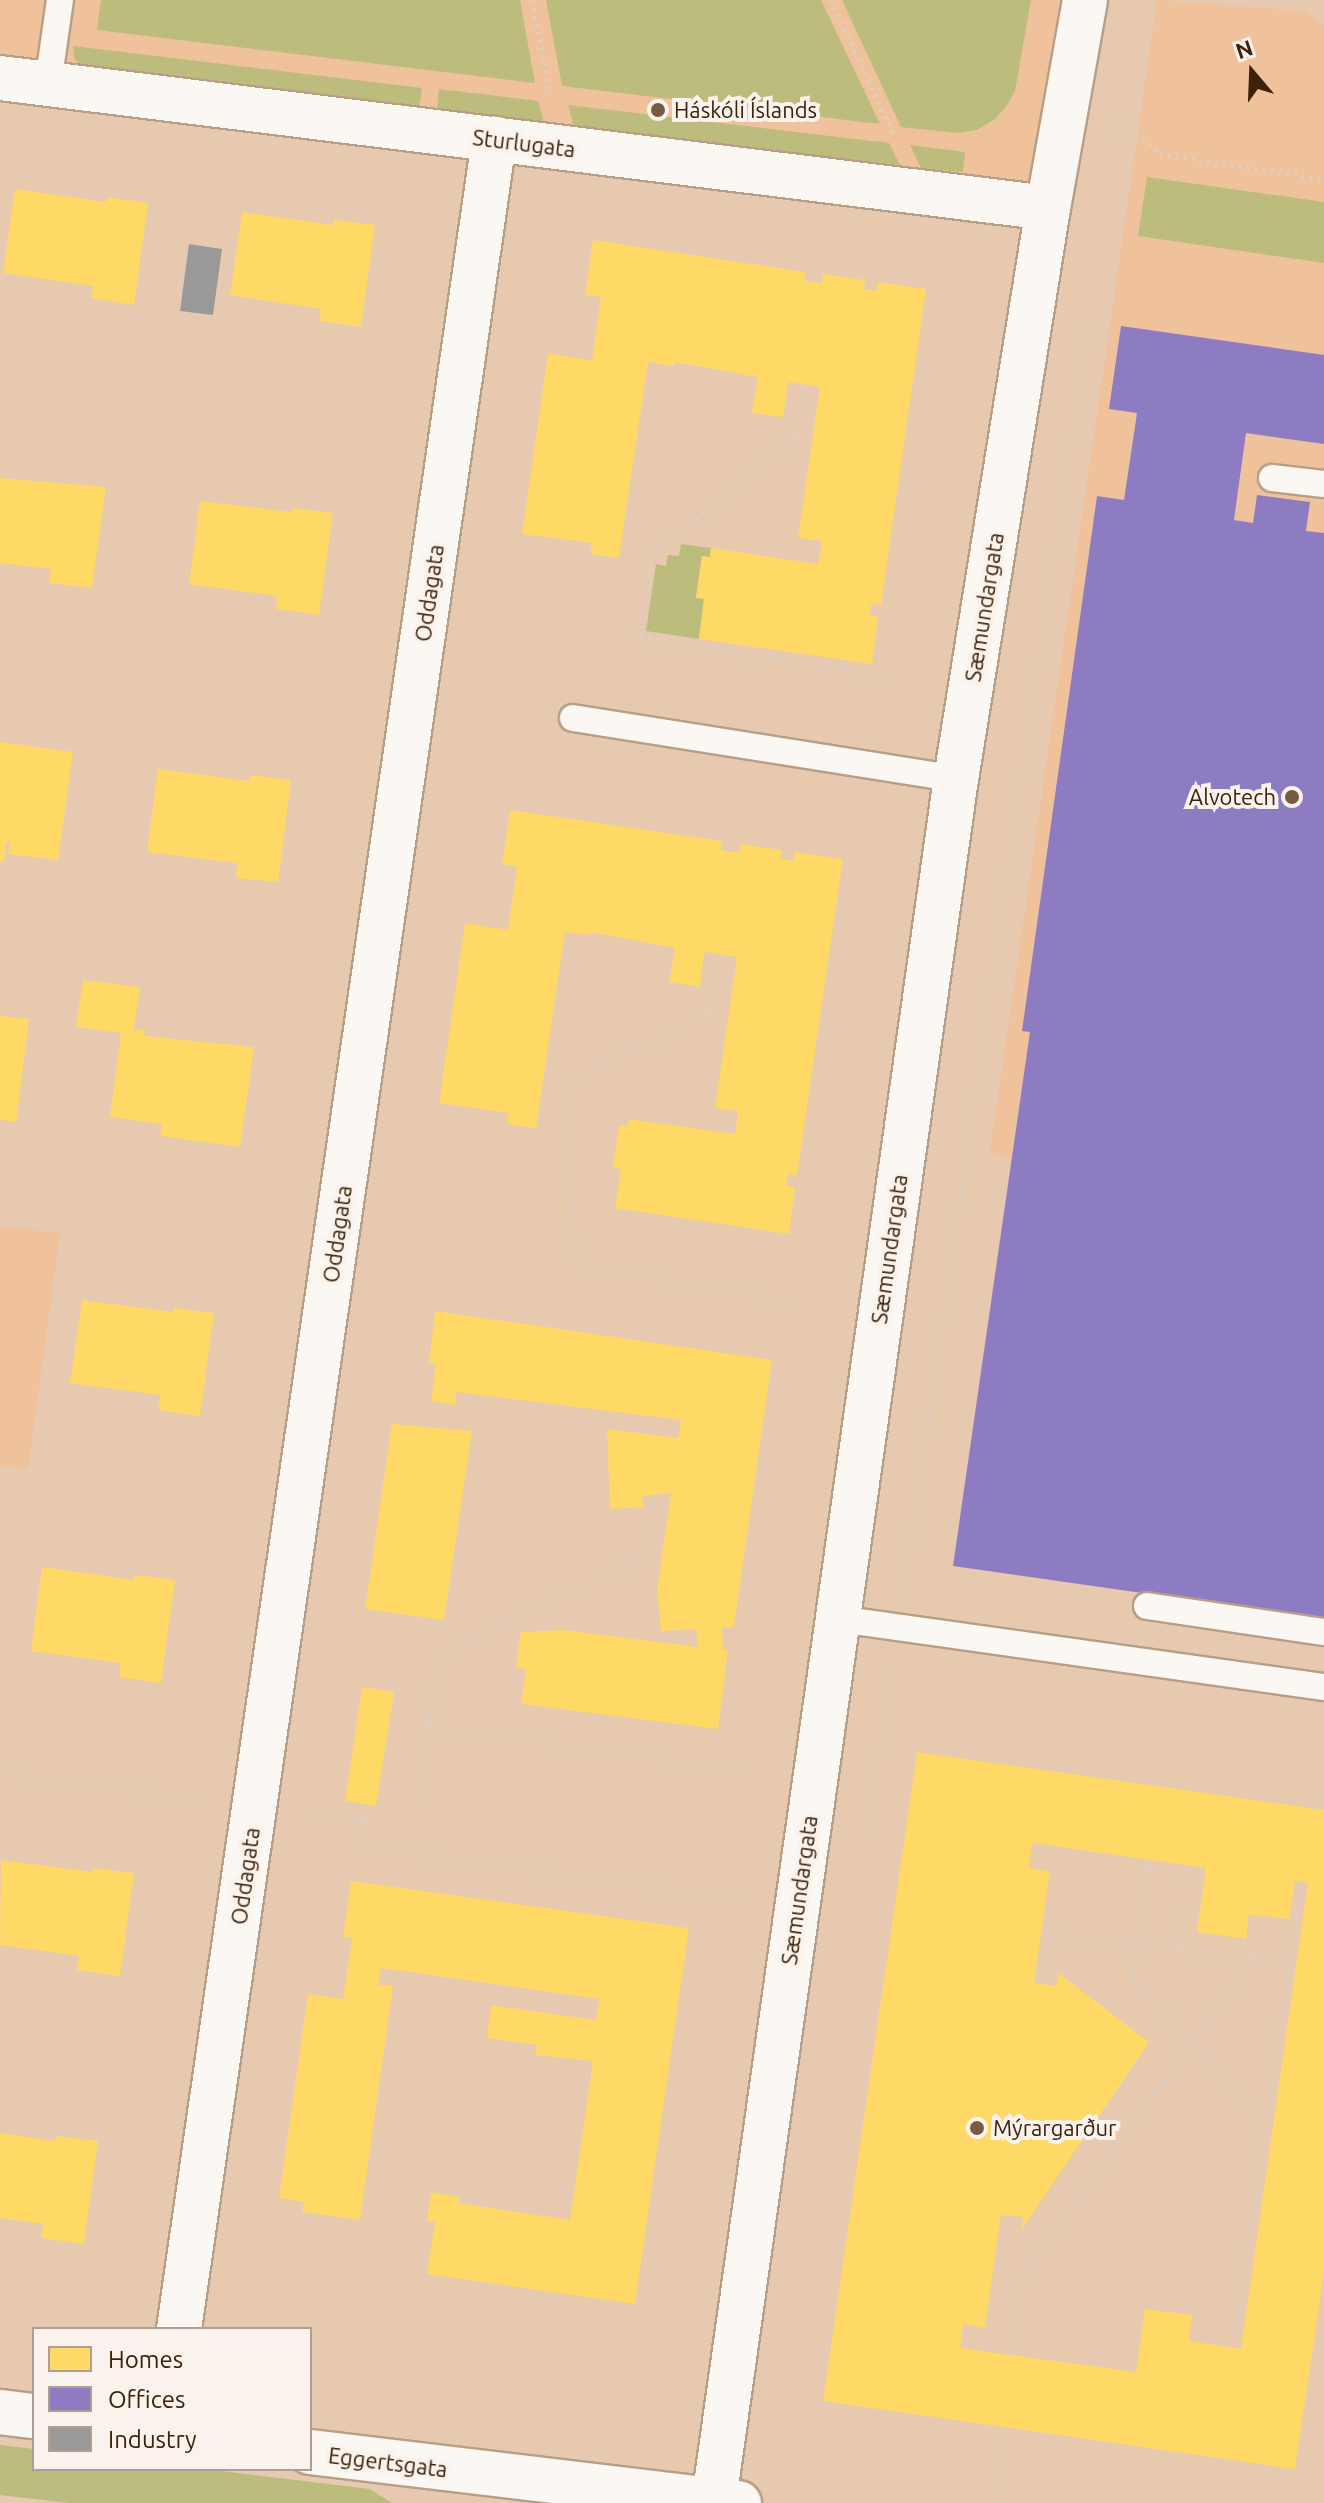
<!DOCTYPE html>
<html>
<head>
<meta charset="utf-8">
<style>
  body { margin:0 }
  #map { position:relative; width:1324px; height:2503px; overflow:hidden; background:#e7c9b0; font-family:Ubuntu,sans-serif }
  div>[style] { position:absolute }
  .built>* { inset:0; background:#f0c29c }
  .green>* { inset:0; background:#bcbc7d }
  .homes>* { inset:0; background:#ffd966 }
  .offices>* { inset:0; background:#8e7cc3 }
  .industry>* { inset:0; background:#999 }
  .path>* { height:5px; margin-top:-2.5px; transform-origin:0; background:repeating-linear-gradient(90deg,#d9d0c7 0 2px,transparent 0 8px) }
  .roads { filter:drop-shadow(2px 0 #b79e87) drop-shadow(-2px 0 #b79e87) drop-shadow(0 2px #b79e87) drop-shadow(0 -2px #b79e87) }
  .service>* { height:26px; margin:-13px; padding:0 13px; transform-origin:13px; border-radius:13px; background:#fbf7f3 }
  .minor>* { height:44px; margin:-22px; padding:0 22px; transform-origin:22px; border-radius:22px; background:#fbf7f3 }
  .dots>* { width:22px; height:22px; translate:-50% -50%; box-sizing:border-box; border:4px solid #faf3ed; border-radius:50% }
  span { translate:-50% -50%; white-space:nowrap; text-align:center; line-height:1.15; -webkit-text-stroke:8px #faf3ed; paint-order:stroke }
  .poi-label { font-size:22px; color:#3b2209 }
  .left { translate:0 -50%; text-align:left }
  .right { translate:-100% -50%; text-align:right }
  .street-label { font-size:22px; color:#3b2209 }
  .legend { position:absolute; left:32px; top:2327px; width:280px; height:144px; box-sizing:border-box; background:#faf3ed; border:2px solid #ae9f92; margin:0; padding:10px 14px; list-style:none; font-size:24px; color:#3b2209 }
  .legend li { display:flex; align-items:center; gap:16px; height:40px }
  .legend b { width:40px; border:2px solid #ae9f92 }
  .north { position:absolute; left:1212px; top:32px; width:80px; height:80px; -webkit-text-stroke:6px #faf3ed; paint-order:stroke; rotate:341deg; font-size:22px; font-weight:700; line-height:32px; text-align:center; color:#3b2209 }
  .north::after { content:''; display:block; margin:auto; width:28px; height:36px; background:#3b2209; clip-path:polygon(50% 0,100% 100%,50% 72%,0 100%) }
</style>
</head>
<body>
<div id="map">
  <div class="built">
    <i style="clip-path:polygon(0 0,1084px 0,1048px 208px,0 76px)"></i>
    <i style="clip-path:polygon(1157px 0,1304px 11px,1324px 25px,1324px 1205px,1003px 1158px,990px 1151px)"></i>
    <i style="clip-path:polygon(0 1225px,60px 1233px,28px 1469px,0 1465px)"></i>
  </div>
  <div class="green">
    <i style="clip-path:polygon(101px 0,520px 0,535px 83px,97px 30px)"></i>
    <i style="clip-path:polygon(546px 0,821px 0,880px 124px,562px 86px)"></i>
    <i style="clip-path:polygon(842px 0,1031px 0,1015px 91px,1006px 107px,995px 119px,977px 130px,956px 133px,901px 127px)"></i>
    <i style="clip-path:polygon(73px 46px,422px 88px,419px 108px,82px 66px,74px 58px)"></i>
    <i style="clip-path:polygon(439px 89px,538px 101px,544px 123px,437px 110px)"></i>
    <i style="clip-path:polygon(568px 105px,889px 143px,900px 165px,574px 127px)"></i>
    <i style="clip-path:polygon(910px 145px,965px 152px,963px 172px,921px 168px)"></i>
    <i style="clip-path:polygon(1147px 177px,1324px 202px,1324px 263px,1138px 236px)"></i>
    <i style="clip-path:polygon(681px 544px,711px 548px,710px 557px,702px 556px,696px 597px,704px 599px,699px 639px,646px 631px,656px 564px,666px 566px,668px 555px,679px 556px)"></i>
    <i style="clip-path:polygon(0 2445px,34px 2449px,34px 2469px,204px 2469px,370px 2489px,392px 2503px,68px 2503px,0 2495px)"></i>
  </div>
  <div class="homes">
    <i style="clip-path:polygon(15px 189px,106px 202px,107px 197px,148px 203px,134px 305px,91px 298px,93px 286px,3px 273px)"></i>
    <i style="clip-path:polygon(242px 212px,333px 225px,334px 220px,375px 225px,361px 327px,319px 321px,321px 309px,230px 295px)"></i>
    <i style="clip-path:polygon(593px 240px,805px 272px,804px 281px,822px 283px,823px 274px,865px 280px,864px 289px,877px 291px,878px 282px,926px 289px,881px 605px,871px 604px,870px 615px,878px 617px,872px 664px,699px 639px,704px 599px,696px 598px,702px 556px,710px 557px,711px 548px,818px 564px,822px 541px,798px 538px,820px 387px,788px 382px,783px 417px,752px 413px,758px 377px,674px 362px,674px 366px,648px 362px,619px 558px,590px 554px,592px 543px,522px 534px,548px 354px,592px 360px,601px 297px,585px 295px)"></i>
    <i style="clip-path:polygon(0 478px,106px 487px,92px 588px,49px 583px,51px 569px,0 563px)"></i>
    <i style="clip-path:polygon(200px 501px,291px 512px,291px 508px,333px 513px,319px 615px,276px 609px,277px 596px,189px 584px)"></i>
    <i style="clip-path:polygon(0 742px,73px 752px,58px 860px,8px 854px,10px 843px,6px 842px,4px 862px,0 861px)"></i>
    <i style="clip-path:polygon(158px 769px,249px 781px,250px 775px,291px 780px,278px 882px,236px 878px,237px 863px,147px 852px)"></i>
    <i style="clip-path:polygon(510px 810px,722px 841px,721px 850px,739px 853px,740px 844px,782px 850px,781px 859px,793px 861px,795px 852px,843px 859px,797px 1175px,788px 1174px,786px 1185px,795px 1187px,789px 1234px,615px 1208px,621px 1169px,613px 1167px,619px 1125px,627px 1127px,629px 1119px,735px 1134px,738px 1111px,715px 1108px,737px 957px,704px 952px,700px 987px,669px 982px,675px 948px,591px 932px,590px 935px,565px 932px,536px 1128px,507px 1124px,508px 1113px,439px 1103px,465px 923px,508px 930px,517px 867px,502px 864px)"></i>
    <i style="clip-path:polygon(83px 980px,140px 987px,134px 1029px,145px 1030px,144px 1036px,254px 1047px,240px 1147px,160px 1136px,162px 1124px,110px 1117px,121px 1033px,76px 1027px)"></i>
    <i style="clip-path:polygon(0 1016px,29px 1019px,16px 1122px,0 1120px)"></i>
    <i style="clip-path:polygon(82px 1300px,173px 1312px,174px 1308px,214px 1313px,200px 1416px,158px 1410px,160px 1395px,70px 1383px)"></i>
    <i style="clip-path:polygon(435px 1311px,772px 1360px,734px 1627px,722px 1628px,723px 1650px,728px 1650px,718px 1729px,521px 1704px,526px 1669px,516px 1668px,521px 1632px,563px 1630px,698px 1647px,696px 1629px,661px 1631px,657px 1590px,671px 1493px,642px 1496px,644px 1507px,610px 1509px,607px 1429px,678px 1438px,681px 1420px,456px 1392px,455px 1405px,431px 1401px,436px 1364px,429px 1362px)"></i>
    <i style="clip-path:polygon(392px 1424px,472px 1431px,444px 1620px,365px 1609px)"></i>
    <i style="clip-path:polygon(42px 1567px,134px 1580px,135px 1575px,175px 1580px,161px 1683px,119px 1677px,121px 1663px,31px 1651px)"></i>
    <i style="clip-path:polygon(362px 1687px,394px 1692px,376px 1806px,345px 1801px)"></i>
    <i style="clip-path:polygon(evenodd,917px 1752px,1324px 1810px,1324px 2272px,1295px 2469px,823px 2401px,917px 1752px,1032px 1843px,1206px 1868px,1197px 1932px,1246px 1939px,1249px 1914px,1289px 1919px,1295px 1881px,1308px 1883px,1241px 2349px,1189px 2341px,1192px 2315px,1145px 2309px,1136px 2372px,960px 2348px,963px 2324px,985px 2328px,1001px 2215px,1023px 2217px,1022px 2229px,1149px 2042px,1058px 1973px,1057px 1986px,1034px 1983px,1050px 1871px,1029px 1868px,1032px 1843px)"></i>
    <i style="clip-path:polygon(1px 1860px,92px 1872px,93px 1868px,134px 1873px,120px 1976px,77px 1970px,79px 1956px,0 1945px)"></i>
    <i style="clip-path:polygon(351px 1881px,689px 1928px,635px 2304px,427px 2274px,435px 2222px,427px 2221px,431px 2192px,460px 2197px,458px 2203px,570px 2220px,593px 2061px,536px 2055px,537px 2045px,487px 2038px,491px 2005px,596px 2020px,599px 1999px,381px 1968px,378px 1985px,393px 1986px,360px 2220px,302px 2212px,304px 2202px,279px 2198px,308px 1994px,343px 1999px,352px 1938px,343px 1937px)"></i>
    <i style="clip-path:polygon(0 2133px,56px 2141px,57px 2136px,98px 2141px,84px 2244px,41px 2238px,43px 2224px,0 2218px)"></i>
  </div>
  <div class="offices">
    <i style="clip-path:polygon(1121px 326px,1324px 355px,1324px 444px,1246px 433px,1234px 520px,1253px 523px,1257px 495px,1310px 502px,1306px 531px,1324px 533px,1324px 1619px,953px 1566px,1030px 1032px,1022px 1031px,1097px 496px,1124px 500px,1137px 413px,1109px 409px)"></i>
  </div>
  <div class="industry">
    <i style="clip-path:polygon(189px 244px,222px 249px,213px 315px,180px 311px)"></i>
  </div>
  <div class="path">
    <i style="left:532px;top:0;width:95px;rotate:79deg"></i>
    <i style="left:831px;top:0;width:147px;rotate:65deg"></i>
    <i style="left:1117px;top:127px;width:14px;rotate:4deg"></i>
    <i style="left:1131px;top:128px;width:39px;rotate:42deg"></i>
    <i style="left:1160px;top:154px;width:166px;rotate:8.7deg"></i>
    <i style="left:804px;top:385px;width:52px;rotate:98.9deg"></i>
    <i style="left:796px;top:436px;width:185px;rotate:140.5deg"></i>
    <i style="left:653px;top:554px;width:84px;rotate:98.9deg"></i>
    <i style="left:640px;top:637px;width:264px;rotate:8.9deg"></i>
    <i style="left:721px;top:955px;width:60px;rotate:101.5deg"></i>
    <i style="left:709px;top:1014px;width:148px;rotate:154.8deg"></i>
    <i style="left:575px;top:1077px;width:49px;rotate:98.1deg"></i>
    <i style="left:568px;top:1126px;width:141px;rotate:86.8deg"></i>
    <i style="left:576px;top:1267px;width:231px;rotate:8.5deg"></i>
    <i style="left:656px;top:1495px;width:63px;rotate:99.2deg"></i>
    <i style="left:646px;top:1557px;width:233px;rotate:154.6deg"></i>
    <i style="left:435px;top:1657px;width:69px;rotate:95.8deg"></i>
    <i style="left:428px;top:1726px;width:316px;rotate:8deg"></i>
    <i style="left:904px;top:1584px;width:1274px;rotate:-81.65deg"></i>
    <i style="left:0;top:1772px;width:203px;rotate:7.9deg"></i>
    <i style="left:1154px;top:1785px;width:14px;rotate:-82deg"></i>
    <i style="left:420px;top:1794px;width:68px;rotate:-83.3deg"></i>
    <i style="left:1313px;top:1808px;width:15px;rotate:-82deg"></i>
    <i style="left:307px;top:1813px;width:58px;rotate:8deg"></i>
    <i style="left:364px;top:1821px;width:24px;rotate:99deg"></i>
    <i style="left:360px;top:1845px;width:389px;rotate:8.1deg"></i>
    <i style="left:867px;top:1833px;width:162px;rotate:-81.8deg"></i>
    <i style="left:1146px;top:1860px;width:120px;rotate:96.2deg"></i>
    <i style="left:1133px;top:1979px;width:195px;rotate:46.9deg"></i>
    <i style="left:1146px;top:1866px;width:59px;rotate:6.8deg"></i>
    <i style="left:1180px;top:1950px;width:35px;rotate:-85deg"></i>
    <i style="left:1045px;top:1984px;width:49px;rotate:-84.2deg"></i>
    <i style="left:1050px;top:1935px;width:242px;rotate:6.4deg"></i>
    <i style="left:1235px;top:2335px;width:458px;rotate:-81.7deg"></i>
    <i style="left:1014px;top:2355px;width:80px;rotate:-83.5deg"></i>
    <i style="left:1023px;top:2276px;width:394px;rotate:-54.1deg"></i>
    <i style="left:1000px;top:2503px;width:76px;rotate:-84.7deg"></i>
  </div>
  <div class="roads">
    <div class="service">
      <i style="left:48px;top:84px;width:85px;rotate:-81.9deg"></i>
      <i style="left:1272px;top:478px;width:52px;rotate:6.6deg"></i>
      <i style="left:573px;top:718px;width:388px;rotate:9deg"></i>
      <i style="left:1147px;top:1606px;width:179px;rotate:8.4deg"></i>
      <i style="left:839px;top:1619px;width:490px;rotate:8deg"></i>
    </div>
    <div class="minor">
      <i style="left:0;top:78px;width:1056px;rotate:7.07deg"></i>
      <i style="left:179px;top:2329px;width:2213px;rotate:-81.81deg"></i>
      <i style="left:0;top:2412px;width:34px;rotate:7deg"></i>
      <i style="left:310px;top:2452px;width:432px;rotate:6.8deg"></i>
      <i style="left:714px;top:2500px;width:1738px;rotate:-82deg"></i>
      <i style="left:956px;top:779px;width:578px;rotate:-80.85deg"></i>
      <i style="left:1048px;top:208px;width:211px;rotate:-79.9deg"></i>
    </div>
  </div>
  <div class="dots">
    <i style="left:658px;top:110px;background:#775c43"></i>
    <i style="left:1292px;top:797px;background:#775c43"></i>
    <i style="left:977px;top:2128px;background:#775c43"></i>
  </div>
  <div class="poi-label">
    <span class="left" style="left:674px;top:110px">Háskóli Íslands</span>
    <span class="right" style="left:1276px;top:797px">Alvotech</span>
    <span class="left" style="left:993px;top:2128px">Mýrargarður</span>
  </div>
  <div class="street-label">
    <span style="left:524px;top:143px;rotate:7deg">Sturlugata</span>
    <span style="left:429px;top:593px;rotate:-82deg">Oddagata</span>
    <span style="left:984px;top:607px;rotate:-81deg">Sæmundargata</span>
    <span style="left:337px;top:1234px;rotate:-82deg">Oddagata</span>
    <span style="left:889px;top:1249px;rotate:-82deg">Sæmundargata</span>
    <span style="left:245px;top:1876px;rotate:-82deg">Oddagata</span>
    <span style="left:799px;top:1890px;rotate:-82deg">Sæmundargata</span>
    <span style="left:388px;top:2462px;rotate:7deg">Eggertsgata</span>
  </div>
  <ul class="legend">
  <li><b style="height:22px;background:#ffd966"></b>Homes</li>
  <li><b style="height:22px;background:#8e7cc3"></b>Offices</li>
  <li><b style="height:22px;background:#999"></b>Industry</li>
  </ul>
  <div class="north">N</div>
</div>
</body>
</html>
